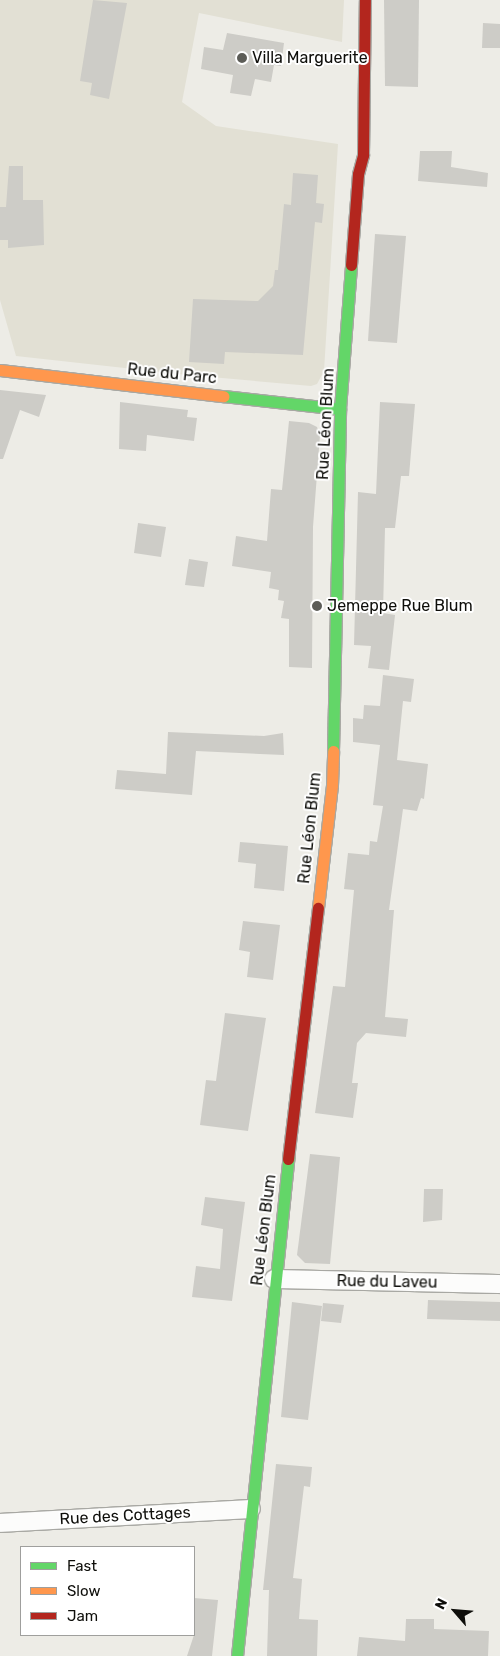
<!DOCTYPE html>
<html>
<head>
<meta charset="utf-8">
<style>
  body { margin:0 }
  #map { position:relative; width:500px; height:1656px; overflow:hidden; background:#edece6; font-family:Rubik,sans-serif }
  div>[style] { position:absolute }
  .built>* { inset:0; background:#e2e0d4 }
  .building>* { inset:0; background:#cdccc7 }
  .roads { filter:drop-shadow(1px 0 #a8a8a3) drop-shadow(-1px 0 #a8a8a3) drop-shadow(0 1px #a8a8a3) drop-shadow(0 -1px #a8a8a3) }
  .street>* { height:18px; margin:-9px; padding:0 9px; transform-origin:9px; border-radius:9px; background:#fcfcfb }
  .fast>* { height:11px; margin:-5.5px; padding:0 5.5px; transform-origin:5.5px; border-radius:5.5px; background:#63d668 }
  .slow>* { height:11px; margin:-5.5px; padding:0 5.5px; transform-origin:5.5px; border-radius:5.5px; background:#ff974d }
  .jam>* { height:11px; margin:-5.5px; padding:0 5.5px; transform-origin:5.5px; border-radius:5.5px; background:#b3261e }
  .dots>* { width:14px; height:14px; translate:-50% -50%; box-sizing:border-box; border:2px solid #fff; border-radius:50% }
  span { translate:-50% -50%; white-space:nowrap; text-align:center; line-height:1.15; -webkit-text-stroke:4px #fff; paint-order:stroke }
  .poi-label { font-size:16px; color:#0e0e0a }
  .left { translate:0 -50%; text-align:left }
  .street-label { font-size:16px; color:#0e0e0a }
  .legend { position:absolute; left:20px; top:1546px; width:175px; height:90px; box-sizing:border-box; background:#fff; border:1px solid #9f9f9d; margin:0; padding:6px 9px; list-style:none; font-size:15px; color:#0e0e0a }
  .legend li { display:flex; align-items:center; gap:10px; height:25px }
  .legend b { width:25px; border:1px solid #9f9f9d }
  .north { position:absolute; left:430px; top:1586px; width:50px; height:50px; -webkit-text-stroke:4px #fff; paint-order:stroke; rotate:297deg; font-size:14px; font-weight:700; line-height:20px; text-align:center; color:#0e0e0a }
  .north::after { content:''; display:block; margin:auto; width:18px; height:22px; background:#0e0e0a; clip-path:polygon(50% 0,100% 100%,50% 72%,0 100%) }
</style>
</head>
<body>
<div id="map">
  <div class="built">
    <i style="clip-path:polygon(0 0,344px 0,342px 42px,199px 13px,182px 102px,216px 126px,338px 144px,324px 371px,317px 384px,311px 386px,188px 375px,16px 356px,0 300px)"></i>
  </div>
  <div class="building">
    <i style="clip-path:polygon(93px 0,127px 3px,109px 99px,90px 95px,92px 83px,80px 81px)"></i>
    <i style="clip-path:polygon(384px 0,419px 0,418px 87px,385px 86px)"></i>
    <i style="clip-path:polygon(483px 23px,500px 24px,500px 48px,482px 48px)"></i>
    <i style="clip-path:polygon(227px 33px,284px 43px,281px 66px,274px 65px,271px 82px,255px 79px,251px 96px,230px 93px,233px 75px,201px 69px,204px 47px,223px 50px)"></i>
    <i style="clip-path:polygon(420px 151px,452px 151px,451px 167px,488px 173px,487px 187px,418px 181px)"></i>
    <i style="clip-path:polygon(9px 166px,23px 166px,23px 200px,43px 200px,44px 245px,8px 248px,8px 240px,0 240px,0 207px,6px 207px)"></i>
    <i style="clip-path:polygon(293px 173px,318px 175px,316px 203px,324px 204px,322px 223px,315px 222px,303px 355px,225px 352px,224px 364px,189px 362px,193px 299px,258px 301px,273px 286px,275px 270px,278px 270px,284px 204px,291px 205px)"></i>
    <i style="clip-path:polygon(375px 234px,406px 236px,397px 343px,368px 341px)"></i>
    <i style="clip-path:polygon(0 390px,46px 395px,39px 417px,20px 410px,3px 459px,0 459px)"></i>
    <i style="clip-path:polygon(120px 402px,188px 410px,187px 417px,197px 418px,194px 441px,147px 435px,146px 451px,119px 449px)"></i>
    <i style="clip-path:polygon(380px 402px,415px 404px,409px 476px,401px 476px,395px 528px,385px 528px,383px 613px,395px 615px,389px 670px,368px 668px,371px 646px,354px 645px,358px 492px,376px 494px)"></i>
    <i style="clip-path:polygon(289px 421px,309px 423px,317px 427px,320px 435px,313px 527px,312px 668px,289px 667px,289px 619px,281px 618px,284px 601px,278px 600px,279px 590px,269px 588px,271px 572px,232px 566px,236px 536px,267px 541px,271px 489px,282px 490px)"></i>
    <i style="clip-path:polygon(138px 523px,166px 527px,161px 557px,134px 553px)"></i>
    <i style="clip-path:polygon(189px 559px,208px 562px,204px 587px,185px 585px)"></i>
    <i style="clip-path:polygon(383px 675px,414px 679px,411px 702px,403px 701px,397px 760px,428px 764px,424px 799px,421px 798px,417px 811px,403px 809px,389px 910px,394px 910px,385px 1017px,408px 1019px,406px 1037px,366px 1033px,357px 1043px,352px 1083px,358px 1083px,353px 1118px,315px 1113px,333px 986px,345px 987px,354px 890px,344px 889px,348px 853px,369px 855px,370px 841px,377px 842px,383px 806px,373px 805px,380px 745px,353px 742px,353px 718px,363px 719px,364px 705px,380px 706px)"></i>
    <i style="clip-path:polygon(168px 732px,264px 736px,283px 733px,284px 755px,196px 751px,192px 795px,115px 789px,117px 770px,166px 774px)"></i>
    <i style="clip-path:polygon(240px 842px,288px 846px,284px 891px,254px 888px,256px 864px,238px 862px)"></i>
    <i style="clip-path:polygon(243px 921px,280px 925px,273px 980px,247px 977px,250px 952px,239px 950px)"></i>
    <i style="clip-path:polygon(225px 1013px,266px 1018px,248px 1131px,200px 1125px,206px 1080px,216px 1081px)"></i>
    <i style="clip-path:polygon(310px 1154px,340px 1157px,330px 1264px,305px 1263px,297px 1255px)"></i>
    <i style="clip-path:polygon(424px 1189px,443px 1189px,442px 1220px,423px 1222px)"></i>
    <i style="clip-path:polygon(205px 1197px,245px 1202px,232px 1301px,192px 1297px,196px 1266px,220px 1269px,223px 1229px,201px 1225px)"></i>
    <i style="clip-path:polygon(428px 1300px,500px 1302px,500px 1321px,427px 1319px)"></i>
    <i style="clip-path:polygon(292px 1302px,322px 1306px,308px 1420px,281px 1417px)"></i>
    <i style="clip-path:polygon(323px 1303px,344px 1305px,341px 1323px,321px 1321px)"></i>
    <i style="clip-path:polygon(276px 1464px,312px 1467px,310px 1487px,304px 1486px,293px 1578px,302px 1579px,299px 1619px,318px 1620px,317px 1656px,267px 1656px,269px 1590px,263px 1590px)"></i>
    <i style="clip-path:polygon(194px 1598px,218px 1600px,212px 1656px,187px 1656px,194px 1635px)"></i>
    <i style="clip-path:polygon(406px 1619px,434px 1619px,434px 1629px,489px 1631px,488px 1656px,357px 1656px,359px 1637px,405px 1641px)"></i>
  </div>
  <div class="roads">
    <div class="street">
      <i style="left:274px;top:1279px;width:226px;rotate:1.3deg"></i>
      <i style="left:0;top:1523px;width:251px;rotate:-3.2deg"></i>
    </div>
    <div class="fast">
      <i style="left:223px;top:396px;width:118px;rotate:6.3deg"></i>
      <i style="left:333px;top:751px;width:342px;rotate:-88.8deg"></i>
      <i style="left:340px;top:409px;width:144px;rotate:-85.6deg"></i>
      <i style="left:237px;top:1656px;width:500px;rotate:-84.1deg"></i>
    </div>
    <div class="slow">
      <i style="left:0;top:370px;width:225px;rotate:6.7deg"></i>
      <i style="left:318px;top:908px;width:124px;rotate:-83.5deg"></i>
      <i style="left:332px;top:785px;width:34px;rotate:-88deg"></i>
    </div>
    <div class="jam">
      <i style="left:351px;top:265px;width:91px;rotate:-85.6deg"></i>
      <i style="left:358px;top:174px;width:20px;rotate:-75deg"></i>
      <i style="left:363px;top:155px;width:155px;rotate:-89.3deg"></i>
      <i style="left:288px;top:1159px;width:253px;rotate:-83.2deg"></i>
    </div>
  </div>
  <div class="dots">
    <i style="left:242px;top:58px;background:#5c5c57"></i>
    <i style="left:317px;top:606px;background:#5c5c57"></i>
  </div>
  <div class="poi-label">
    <span class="left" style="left:252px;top:58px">Villa Marguerite</span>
    <span class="left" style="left:327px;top:606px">Jemeppe Rue Blum</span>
  </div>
  <div class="street-label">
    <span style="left:172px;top:374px;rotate:6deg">Rue du Parc</span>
    <span style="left:326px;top:424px;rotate:-87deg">Rue Léon Blum</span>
    <span style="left:310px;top:828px;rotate:-84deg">Rue Léon Blum</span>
    <span style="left:264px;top:1230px;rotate:-83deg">Rue Léon Blum</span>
    <span style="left:387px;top:1282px;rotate:1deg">Rue du Laveu</span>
    <span style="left:125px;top:1516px;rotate:-3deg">Rue des Cottages</span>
  </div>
  <ul class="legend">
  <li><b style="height:6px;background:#63d668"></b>Fast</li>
  <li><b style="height:6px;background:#ff974d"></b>Slow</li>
  <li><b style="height:6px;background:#b3261e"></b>Jam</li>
  </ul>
  <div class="north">N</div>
</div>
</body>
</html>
